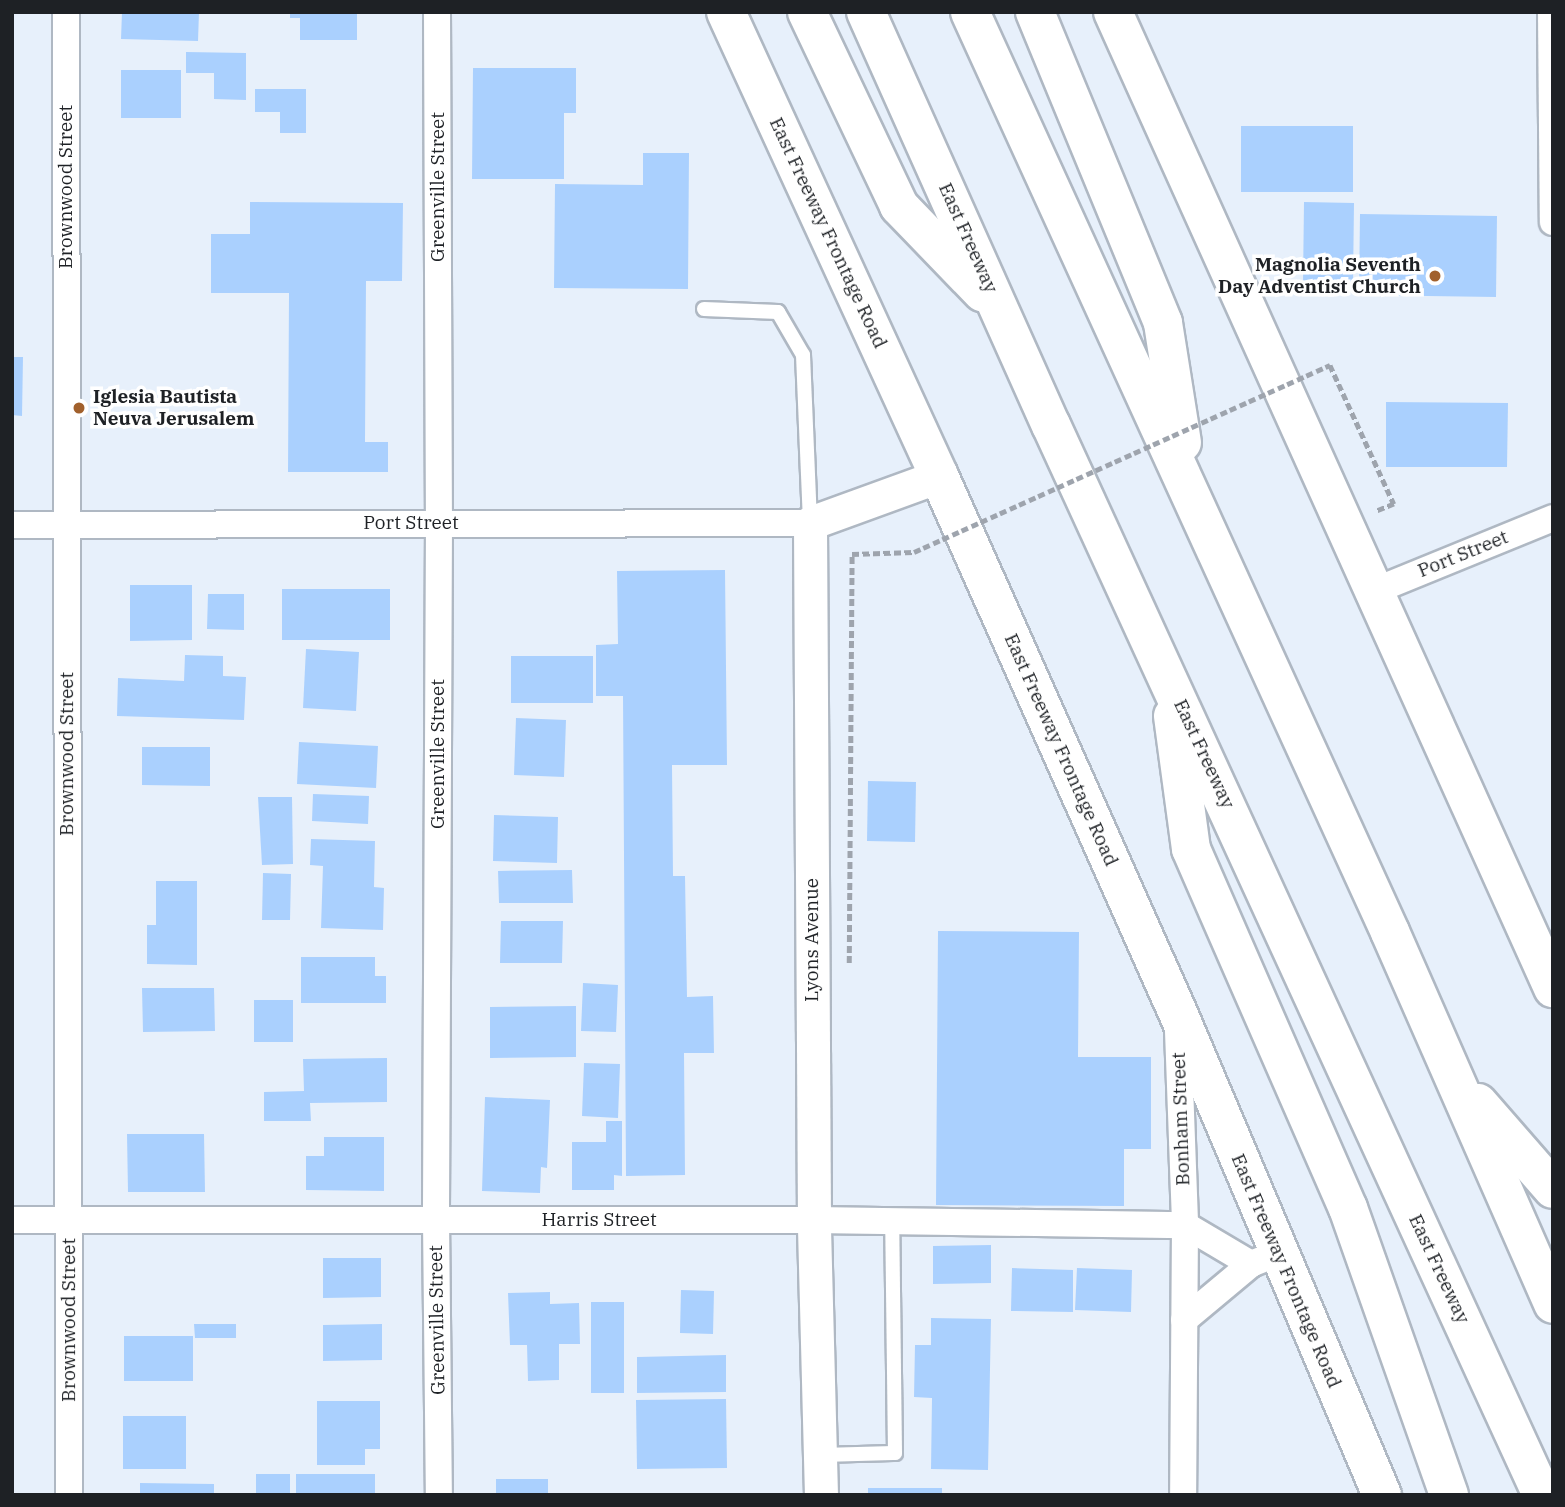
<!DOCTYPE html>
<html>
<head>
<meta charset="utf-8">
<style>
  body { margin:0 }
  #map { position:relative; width:1565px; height:1507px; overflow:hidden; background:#e7f0fb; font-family:"IBM Plex Serif",serif }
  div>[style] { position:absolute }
  .building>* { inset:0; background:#aad0fe }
  .path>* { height:4.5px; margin-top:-2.25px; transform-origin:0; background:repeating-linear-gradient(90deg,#9ea4ad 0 7px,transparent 0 10.5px) }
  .roads { filter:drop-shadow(2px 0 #afb8c3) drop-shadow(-2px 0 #afb8c3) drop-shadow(0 2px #afb8c3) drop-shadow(0 -2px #afb8c3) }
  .service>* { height:14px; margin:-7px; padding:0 7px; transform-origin:7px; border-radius:7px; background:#fff }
  .minor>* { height:26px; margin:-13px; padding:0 13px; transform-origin:13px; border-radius:13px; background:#fff }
  .tertiary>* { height:33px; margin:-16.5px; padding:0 16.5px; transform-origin:16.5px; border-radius:16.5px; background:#fff }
  .secondary>* { height:38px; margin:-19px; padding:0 19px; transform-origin:19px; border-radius:19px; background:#fff }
  .motorway>* { height:38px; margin:-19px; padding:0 19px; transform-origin:19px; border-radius:19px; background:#fff }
  .path-bridge>* { height:4.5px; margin-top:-2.25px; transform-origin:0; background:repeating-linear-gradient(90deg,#9ea4ad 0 7px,transparent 0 10.5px) }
  .dots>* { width:19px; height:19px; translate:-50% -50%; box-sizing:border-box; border:4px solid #fff; border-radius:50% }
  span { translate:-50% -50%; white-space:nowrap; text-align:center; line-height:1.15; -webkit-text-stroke:7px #fff; paint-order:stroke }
  .street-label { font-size:19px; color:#1e2125 }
  .poi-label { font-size:19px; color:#1e2125; font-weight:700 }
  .right { translate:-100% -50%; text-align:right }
  .left { translate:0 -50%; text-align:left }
  .frame { position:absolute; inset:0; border:14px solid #1e2125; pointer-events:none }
</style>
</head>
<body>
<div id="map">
  <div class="building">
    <i style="clip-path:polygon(122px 12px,199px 12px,198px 41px,121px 39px)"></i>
    <i style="clip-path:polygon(290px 12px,357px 12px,357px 40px,300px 40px,300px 18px,290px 18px)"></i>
    <i style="clip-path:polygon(186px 52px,246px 53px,246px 100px,214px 99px,214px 73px,186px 73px)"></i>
    <i style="clip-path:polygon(473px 68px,576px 68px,576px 113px,564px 113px,564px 179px,472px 179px)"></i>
    <i style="clip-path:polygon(121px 70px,181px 70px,181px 118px,121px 118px)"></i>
    <i style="clip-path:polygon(255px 89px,306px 89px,306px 133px,280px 133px,280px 112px,255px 112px)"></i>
    <i style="clip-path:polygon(1241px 126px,1353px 126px,1353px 192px,1241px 192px)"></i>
    <i style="clip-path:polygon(643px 153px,689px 153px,688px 289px,554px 288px,555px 184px,643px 185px)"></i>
    <i style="clip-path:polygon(250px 202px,403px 203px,402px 281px,366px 281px,365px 442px,388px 442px,388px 472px,288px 472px,289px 293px,211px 293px,211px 234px,250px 234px)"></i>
    <i style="clip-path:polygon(1304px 202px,1354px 203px,1353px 285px,1303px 284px)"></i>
    <i style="clip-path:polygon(1360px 214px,1497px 216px,1496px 297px,1359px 295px)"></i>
    <i style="clip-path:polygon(12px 357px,23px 357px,22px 416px,12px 415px)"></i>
    <i style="clip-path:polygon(1386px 402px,1508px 403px,1507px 467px,1386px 467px)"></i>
    <i style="clip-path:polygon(725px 570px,727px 765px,672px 765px,673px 876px,685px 876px,687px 997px,713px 996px,714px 1053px,684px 1053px,685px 1175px,626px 1176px,623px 696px,596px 696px,596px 645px,618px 644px,617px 571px)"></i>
    <i style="clip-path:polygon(130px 585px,192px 585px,192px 640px,130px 641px)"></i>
    <i style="clip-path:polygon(282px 589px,390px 589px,390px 640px,282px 640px)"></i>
    <i style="clip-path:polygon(208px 594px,244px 594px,244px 630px,207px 629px)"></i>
    <i style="clip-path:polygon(306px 649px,359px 652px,356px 711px,303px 708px)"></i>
    <i style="clip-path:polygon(185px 655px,223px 656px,223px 676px,246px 677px,244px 720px,117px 716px,118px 678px,184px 681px)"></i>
    <i style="clip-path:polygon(511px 656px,593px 656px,593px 703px,511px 703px)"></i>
    <i style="clip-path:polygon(516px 718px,566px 720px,564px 777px,514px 775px)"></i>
    <i style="clip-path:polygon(299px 742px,378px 746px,376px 788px,297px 784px)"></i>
    <i style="clip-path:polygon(142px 747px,210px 747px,210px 786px,142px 785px)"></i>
    <i style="clip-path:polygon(868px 781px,916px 782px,915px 842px,867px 841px)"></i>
    <i style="clip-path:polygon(313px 794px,369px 796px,368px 824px,312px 821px)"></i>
    <i style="clip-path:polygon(258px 797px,292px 797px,293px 864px,262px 865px)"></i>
    <i style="clip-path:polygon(494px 815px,558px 817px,557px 863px,493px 861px)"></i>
    <i style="clip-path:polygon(311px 839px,375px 841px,374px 887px,384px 888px,383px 930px,321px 928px,323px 866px,310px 865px)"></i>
    <i style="clip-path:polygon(572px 870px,573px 903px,499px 903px,498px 871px)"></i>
    <i style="clip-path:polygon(263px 873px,291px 874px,290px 920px,262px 920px)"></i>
    <i style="clip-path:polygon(156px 881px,197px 881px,197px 965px,147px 964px,147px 925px,156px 925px)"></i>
    <i style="clip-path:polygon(501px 921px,563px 921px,562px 963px,500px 963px)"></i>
    <i style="clip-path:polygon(938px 931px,1079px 932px,1078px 1057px,1151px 1057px,1151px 1149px,1124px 1149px,1124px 1206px,936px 1205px)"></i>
    <i style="clip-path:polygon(301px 957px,375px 957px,375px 976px,386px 976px,386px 1003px,301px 1003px)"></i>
    <i style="clip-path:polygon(583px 983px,618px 985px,616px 1032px,581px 1031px)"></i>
    <i style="clip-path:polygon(142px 988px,214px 988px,215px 1031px,143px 1032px)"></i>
    <i style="clip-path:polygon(254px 1000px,293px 1000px,293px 1042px,254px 1042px)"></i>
    <i style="clip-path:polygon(576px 1006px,576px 1057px,490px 1058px,490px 1007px)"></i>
    <i style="clip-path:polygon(387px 1058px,387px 1102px,310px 1103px,311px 1121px,264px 1121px,264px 1092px,304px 1091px,303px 1059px)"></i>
    <i style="clip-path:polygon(584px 1063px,620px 1064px,618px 1118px,582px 1116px)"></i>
    <i style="clip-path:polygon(485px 1097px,550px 1100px,547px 1168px,541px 1167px,540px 1193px,482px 1191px)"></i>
    <i style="clip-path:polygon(606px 1121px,622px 1121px,622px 1176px,614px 1175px,614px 1190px,572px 1190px,572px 1142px,606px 1142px)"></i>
    <i style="clip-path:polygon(127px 1134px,204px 1134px,205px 1192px,128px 1192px)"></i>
    <i style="clip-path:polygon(324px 1137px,384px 1137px,384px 1191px,306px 1190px,306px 1156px,324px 1156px)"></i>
    <i style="clip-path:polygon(991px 1245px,991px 1283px,933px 1284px,933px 1246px)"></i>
    <i style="clip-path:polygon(323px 1258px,381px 1258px,381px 1297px,323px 1298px)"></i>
    <i style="clip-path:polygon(1012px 1268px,1073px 1270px,1073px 1312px,1011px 1311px)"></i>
    <i style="clip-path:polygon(1077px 1268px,1132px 1270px,1131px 1312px,1075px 1310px)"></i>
    <i style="clip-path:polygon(681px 1290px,714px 1291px,713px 1334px,680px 1333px)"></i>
    <i style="clip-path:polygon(550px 1292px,550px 1304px,579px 1303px,580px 1344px,559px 1344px,559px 1380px,528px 1381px,527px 1345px,510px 1345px,508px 1293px)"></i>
    <i style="clip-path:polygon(591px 1302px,624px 1302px,624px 1393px,591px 1393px)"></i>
    <i style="clip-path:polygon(931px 1318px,991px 1319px,988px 1470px,931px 1469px,932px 1398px,914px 1397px,915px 1345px,931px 1345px)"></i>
    <i style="clip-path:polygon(194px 1324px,236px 1324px,236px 1338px,195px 1338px)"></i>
    <i style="clip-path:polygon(382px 1324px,382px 1360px,323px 1361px,323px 1325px)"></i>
    <i style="clip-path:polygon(124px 1336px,193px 1336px,193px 1381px,124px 1381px)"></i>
    <i style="clip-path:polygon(726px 1355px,726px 1392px,637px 1393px,637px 1357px)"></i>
    <i style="clip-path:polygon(726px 1399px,727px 1468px,637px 1469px,636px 1400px)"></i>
    <i style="clip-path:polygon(317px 1401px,380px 1401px,380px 1449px,365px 1449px,365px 1465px,317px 1465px)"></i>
    <i style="clip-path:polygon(123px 1416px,186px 1416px,186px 1469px,123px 1469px)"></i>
    <i style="clip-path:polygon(256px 1474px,290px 1474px,290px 1495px,256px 1495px)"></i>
    <i style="clip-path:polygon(296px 1474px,375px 1474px,375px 1495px,296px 1495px)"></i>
    <i style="clip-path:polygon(496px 1479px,548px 1479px,548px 1495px,496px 1495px)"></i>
    <i style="clip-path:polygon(140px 1483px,214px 1484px,214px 1495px,140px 1495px)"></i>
    <i style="clip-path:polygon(868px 1488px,942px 1488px,942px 1495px,868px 1495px)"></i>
  </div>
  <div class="path">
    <i style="left:1330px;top:365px;width:153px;rotate:65.3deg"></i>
    <i style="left:1394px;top:504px;width:18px;rotate:158deg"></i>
    <i style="left:849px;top:963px;width:409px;rotate:-89.6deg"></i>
    <i style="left:852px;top:554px;width:62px;rotate:-1.8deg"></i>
  </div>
  <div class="roads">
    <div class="service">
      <i style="left:704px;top:309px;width:74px;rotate:2.3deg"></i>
      <i style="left:778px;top:312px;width:50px;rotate:59.8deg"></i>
      <i style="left:803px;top:355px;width:168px;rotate:87.6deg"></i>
      <i style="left:820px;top:1455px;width:75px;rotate:-1.5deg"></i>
      <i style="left:895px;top:1453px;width:232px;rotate:-90.7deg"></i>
    </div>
    <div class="minor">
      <i style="left:66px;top:12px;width:1483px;rotate:89.88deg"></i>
      <i style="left:437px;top:12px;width:510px;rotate:89.78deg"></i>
      <i style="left:439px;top:522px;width:698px;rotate:90.25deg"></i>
      <i style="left:436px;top:1220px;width:275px;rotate:89.4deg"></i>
      <i style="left:1551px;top:12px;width:210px;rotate:89.5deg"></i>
      <i style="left:12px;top:525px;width:798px;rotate:-0.14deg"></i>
      <i style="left:1374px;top:591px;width:193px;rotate:-22.2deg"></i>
      <i style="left:1178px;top:1031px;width:194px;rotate:87.9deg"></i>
      <i style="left:1185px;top:1225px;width:270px;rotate:90.4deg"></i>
      <i style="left:12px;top:1220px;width:802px"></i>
      <i style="left:814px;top:1220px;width:371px;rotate:0.8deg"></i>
      <i style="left:1185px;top:1225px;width:77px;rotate:30.6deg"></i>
      <i style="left:1184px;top:1320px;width:87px;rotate:-39.9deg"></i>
      <i style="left:1251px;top:1264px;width:16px;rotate:-22deg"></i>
    </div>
    <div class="tertiary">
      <i style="left:821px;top:1495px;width:275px;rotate:-91.5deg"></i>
      <i style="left:814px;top:1220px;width:697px;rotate:-90.33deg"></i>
      <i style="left:810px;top:523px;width:137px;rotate:-20deg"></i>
    </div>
    <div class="secondary">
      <i style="left:726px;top:12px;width:511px;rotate:65.34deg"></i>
      <i style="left:939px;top:476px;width:588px;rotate:66.01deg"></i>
      <i style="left:1178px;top:1013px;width:523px;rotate:67.06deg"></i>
      <i style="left:1113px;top:12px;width:1071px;rotate:65.73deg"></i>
    </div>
    <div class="motorway">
      <i style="left:807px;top:12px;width:215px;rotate:64.6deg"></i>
      <i style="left:899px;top:206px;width:120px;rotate:46deg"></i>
      <i style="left:866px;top:12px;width:453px;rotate:65.9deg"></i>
      <i style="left:1051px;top:425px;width:1177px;rotate:65.35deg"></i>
      <i style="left:970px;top:12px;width:1011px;rotate:65.46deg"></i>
      <i style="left:1390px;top:932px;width:406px;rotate:66.3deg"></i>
      <i style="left:1035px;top:12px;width:336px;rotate:67.6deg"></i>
      <i style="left:1163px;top:323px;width:121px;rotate:81deg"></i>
      <i style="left:1173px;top:716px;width:134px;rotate:82.3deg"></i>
      <i style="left:1191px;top:849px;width:392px;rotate:66.4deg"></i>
      <i style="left:1348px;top:1208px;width:304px;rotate:70.6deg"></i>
      <i style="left:1478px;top:1103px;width:114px;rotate:48.9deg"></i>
    </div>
  </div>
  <div class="path-bridge">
    <i style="left:914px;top:552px;width:456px;rotate:-24.2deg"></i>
  </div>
  <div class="dots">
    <i style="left:1435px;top:276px;background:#a1602c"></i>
    <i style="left:79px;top:408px;background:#a1602c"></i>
  </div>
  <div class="street-label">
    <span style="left:66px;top:187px;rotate:-90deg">Brownwood Street</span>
    <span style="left:438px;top:187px;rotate:-90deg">Greenville Street</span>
    <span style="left:828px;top:233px;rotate:65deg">East Freeway Frontage Road</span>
    <span style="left:968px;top:238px;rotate:66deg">East Freeway</span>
    <span style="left:411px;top:523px">Port Street</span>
    <span style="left:1463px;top:554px;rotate:-22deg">Port Street</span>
    <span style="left:1061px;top:750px;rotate:66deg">East Freeway Frontage Road</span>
    <span style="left:67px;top:754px;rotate:-90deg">Brownwood Street</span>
    <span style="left:438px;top:754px;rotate:-90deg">Greenville Street</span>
    <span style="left:1204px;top:754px;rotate:65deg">East Freeway</span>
    <span style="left:812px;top:940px;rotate:-90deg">Lyons Avenue</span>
    <span style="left:1181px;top:1119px;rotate:-92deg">Bonham Street</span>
    <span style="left:599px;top:1220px">Harris Street</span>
    <span style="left:1439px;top:1269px;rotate:65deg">East Freeway</span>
    <span style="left:1286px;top:1271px;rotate:67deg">East Freeway Frontage Road</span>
    <span style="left:69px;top:1320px;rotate:-90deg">Brownwood Street</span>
    <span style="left:437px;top:1320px;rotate:-91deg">Greenville Street</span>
  </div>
  <div class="poi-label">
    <span class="right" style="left:1421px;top:276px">Magnolia Seventh<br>Day Adventist Church</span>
    <span class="left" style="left:93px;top:408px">Iglesia Bautista<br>Neuva Jerusalem</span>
  </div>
  <div class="frame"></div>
</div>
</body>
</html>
